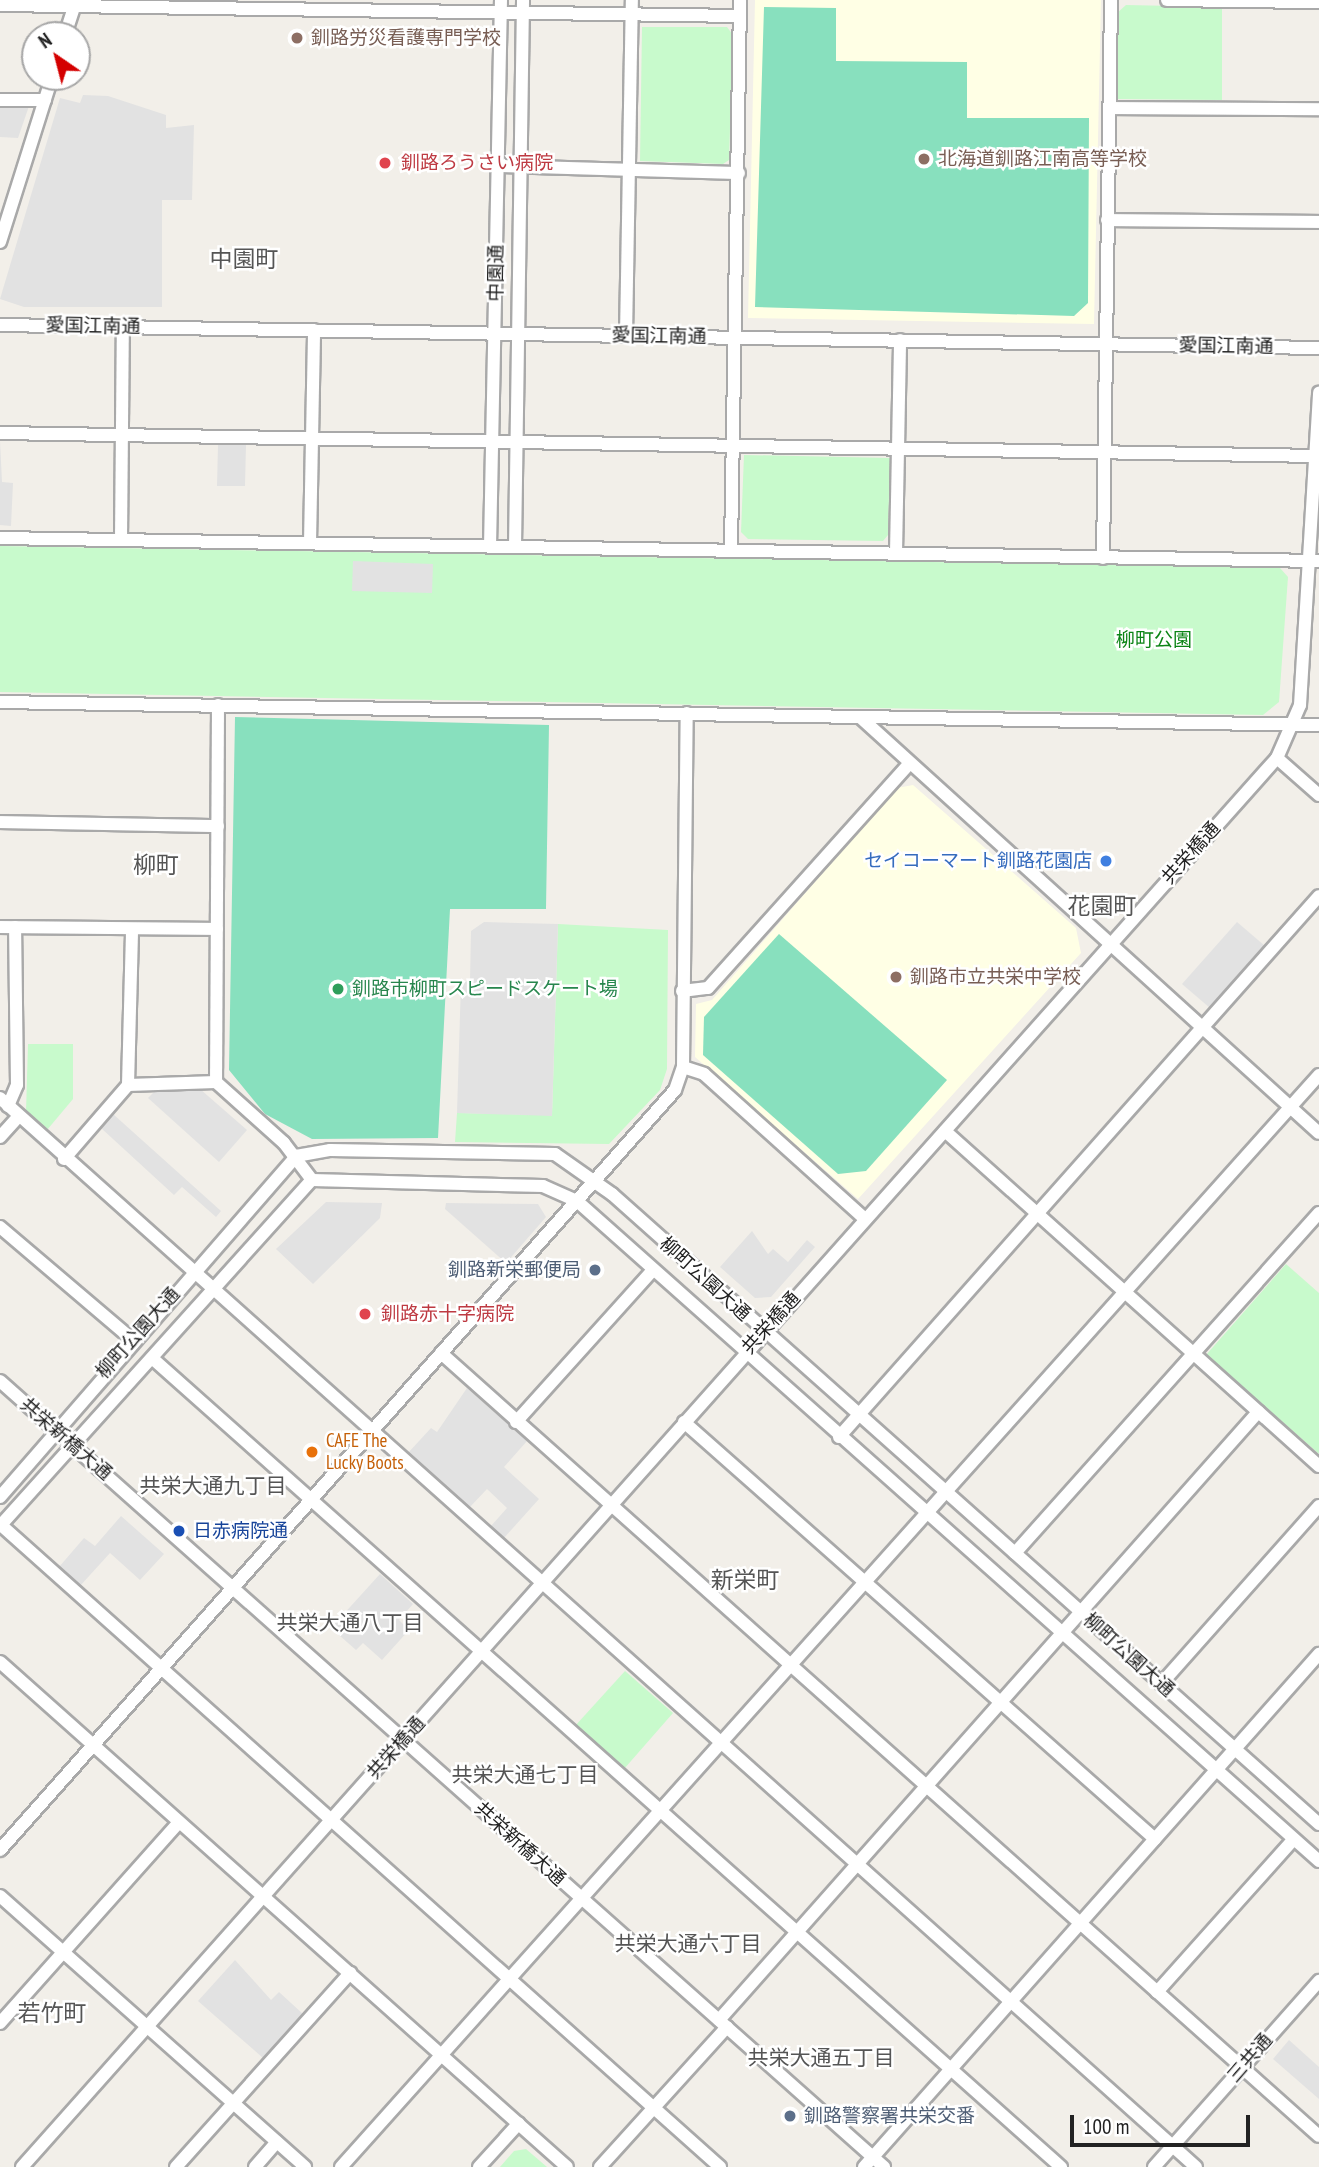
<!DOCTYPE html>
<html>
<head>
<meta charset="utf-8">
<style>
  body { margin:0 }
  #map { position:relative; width:1319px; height:2167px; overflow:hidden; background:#f2efe9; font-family:"PT Sans Narrow","Noto Sans JP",sans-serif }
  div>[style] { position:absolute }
  .education>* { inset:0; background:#ffffe5 }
  .park>* { inset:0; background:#c8facc }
  .pitch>* { inset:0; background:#88e0be }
  .parking>* { inset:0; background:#e2e2e2 }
  .roads { filter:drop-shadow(2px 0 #a9a9a9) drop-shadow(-2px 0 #a9a9a9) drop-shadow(0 2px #a9a9a9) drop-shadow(0 -2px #a9a9a9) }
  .minor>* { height:12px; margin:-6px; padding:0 6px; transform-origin:6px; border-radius:6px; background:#fff }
  .dots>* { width:19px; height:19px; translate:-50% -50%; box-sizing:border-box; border:4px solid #fff; border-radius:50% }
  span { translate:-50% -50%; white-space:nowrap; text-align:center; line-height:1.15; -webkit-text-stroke:5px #fff; paint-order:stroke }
  .education-label { font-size:19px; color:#785e54 }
  .left { translate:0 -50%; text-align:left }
  .health-label { font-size:19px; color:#be3a42 }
  .street-label { font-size:19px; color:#222 }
  .park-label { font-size:19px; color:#0c8416 }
  .shop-label { font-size:19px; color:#366cbe }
  .right { translate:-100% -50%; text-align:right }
  .leisure-label { font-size:19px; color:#27864d }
  .service-label { font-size:19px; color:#4e5e75 }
  .food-label { font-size:19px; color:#c56008 }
  .transit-label { font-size:19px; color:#164399 }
  .neighbourhood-label { font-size:21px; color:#555 }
  .quarter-label { font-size:23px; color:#555 }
  .north { position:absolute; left:21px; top:21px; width:70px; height:70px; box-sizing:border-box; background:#fff; border:2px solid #a7a7a7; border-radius:50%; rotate:325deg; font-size:19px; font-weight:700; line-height:28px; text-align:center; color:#222 }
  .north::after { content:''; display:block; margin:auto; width:24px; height:32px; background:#d40000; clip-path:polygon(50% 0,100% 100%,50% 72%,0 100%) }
  .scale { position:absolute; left:1070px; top:2115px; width:180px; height:32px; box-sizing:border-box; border:4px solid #222; border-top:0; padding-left:9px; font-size:21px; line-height:24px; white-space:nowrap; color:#222; -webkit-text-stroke:5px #fff; paint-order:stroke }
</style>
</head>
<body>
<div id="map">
  <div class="education">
    <i style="clip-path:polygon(755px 0,1101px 0,1094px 324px,748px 318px)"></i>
    <i style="clip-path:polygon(913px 785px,1076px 928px,1081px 953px,858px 1199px,695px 1057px,696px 1004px,712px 1000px,897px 788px)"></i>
  </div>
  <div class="park">
    <i style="clip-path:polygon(1126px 5px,1222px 7px,1222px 100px,1116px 99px,1117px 13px)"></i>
    <i style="clip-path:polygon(642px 27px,727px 27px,733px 35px,729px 160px,723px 164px,640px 161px)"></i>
    <i style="clip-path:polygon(744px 455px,890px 458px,888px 535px,883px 541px,748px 539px,741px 532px)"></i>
    <i style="clip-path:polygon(0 546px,1280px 568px,1288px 577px,1279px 702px,1263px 715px,0 692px)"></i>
    <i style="clip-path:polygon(558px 924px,668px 930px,667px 1069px,660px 1090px,609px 1144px,455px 1142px,457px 1113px,552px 1115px)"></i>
    <i style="clip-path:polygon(28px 1044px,73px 1044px,73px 1099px,47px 1130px,26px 1112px)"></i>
    <i style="clip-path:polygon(1286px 1264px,1319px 1293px,1319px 1454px,1206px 1355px)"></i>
    <i style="clip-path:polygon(625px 1671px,673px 1713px,624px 1769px,575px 1726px)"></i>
    <i style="clip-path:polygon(526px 2149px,547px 2167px,500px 2167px,514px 2151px)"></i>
  </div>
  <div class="pitch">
    <i style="clip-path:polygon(764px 7px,836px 8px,836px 61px,967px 62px,967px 118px,1089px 118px,1088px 303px,1074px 316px,755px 307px)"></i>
    <i style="clip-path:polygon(235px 717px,549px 725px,546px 909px,450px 909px,438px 1138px,312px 1139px,265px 1114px,229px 1070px)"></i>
    <i style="clip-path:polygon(779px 934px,947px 1080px,866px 1171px,838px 1174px,703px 1055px,704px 1017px)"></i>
  </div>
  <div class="parking">
    <i style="clip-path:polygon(83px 95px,108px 96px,166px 115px,166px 128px,194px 125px,192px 200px,162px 200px,162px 307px,24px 307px,0 299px,60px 98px,80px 103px)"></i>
    <i style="clip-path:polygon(0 105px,29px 106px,18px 138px,0 137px)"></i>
    <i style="clip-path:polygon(0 441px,2px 482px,13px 483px,11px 526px,0 525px)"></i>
    <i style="clip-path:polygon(218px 445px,246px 445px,245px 486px,217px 486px)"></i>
    <i style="clip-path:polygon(353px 561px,433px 564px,432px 593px,352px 591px)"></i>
    <i style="clip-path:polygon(484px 922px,558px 924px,552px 1116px,457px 1113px,461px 982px,470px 981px,471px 931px)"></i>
    <i style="clip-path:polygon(1237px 922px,1265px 946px,1210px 1008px,1182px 984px)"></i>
    <i style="clip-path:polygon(200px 1089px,247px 1130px,219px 1162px,148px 1098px,156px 1090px)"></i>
    <i style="clip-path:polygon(113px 1114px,221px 1211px,216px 1217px,182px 1187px,174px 1195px,101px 1128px)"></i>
    <i style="clip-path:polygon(326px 1202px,382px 1203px,380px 1218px,313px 1284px,276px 1249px)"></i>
    <i style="clip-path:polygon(446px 1203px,538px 1204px,546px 1217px,506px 1263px,445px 1209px)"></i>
    <i style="clip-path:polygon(752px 1231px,768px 1254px,773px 1249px,788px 1262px,807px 1240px,815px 1247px,771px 1297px,755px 1298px,720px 1267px)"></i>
    <i style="clip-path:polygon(467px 1388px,527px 1441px,504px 1467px,539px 1499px,504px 1538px,491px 1526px,507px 1508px,487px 1489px,469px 1508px,408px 1453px,431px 1428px,437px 1432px)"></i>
    <i style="clip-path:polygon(121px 1516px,164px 1554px,140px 1580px,110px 1553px,80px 1586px,59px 1567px,84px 1538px,95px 1546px)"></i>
    <i style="clip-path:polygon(380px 1574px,413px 1604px,399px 1620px,409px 1630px,382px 1660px,363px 1643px,356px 1650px,331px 1628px)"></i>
    <i style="clip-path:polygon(235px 1960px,271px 2000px,279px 1992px,303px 2014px,263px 2058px,198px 2001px)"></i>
    <i style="clip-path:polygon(1289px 2040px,1319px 2067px,1319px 2099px,1273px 2059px)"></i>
  </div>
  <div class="roads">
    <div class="minor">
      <i style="left:1167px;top:0;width:152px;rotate:0.8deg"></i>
      <i style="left:0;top:5px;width:740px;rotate:0.85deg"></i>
      <i style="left:65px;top:35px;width:29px;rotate:-72deg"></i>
      <i style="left:0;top:100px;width:45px"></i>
      <i style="left:1109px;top:108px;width:210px;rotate:0.3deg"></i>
      <i style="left:498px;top:166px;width:241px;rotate:1.7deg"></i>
      <i style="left:1107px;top:220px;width:212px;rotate:0.5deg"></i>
      <i style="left:0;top:242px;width:173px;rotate:-72.5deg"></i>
      <i style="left:0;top:325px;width:1319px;rotate:1deg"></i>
      <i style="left:626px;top:336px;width:336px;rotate:-89deg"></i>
      <i style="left:0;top:433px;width:1315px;rotate:1deg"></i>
      <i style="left:0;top:538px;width:1319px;rotate:1deg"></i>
      <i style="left:121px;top:540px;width:213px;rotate:-89.5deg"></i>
      <i style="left:310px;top:543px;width:213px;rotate:-88.9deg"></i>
      <i style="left:490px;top:547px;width:547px;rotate:-88.85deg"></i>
      <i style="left:515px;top:547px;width:547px;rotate:-89.16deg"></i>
      <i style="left:731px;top:550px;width:550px;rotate:-89.06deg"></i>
      <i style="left:896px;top:553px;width:213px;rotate:-88.9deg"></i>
      <i style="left:1103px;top:558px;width:558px;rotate:-89.18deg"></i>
      <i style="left:0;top:702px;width:1319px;rotate:1deg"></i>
      <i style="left:218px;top:705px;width:377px;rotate:90.3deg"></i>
      <i style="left:216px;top:1082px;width:91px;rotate:41.9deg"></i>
      <i style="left:284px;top:1143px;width:46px;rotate:52.9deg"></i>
      <i style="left:860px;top:717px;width:619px;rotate:42.19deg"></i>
      <i style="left:1277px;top:758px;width:56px;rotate:41.4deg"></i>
      <i style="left:0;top:822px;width:218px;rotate:1.1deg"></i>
      <i style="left:0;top:927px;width:217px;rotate:0.5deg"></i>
      <i style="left:682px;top:991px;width:26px;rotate:-7deg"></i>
      <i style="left:708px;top:988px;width:298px;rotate:-48.1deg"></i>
      <i style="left:683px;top:1067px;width:22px;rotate:18deg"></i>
      <i style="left:704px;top:1074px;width:217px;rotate:42deg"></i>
      <i style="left:128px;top:1085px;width:88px;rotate:-2deg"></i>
      <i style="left:0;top:1098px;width:1604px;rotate:41.79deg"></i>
      <i style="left:8px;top:1106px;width:23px;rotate:-67deg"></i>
      <i style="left:17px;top:1085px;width:158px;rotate:-90.7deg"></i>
      <i style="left:945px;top:1131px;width:502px;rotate:41.85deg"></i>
      <i style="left:0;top:1137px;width:27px;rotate:-48deg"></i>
      <i style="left:64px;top:1159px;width:98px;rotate:-49.1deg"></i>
      <i style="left:128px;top:1085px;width:156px;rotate:-88.5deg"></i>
      <i style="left:312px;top:1180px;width:231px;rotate:1.5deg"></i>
      <i style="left:543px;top:1186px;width:37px;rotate:24deg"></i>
      <i style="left:577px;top:1201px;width:993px;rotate:41.65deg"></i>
      <i style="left:0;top:1227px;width:175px;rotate:40.4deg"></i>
      <i style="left:441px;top:1353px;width:1176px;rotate:41.73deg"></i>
      <i style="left:152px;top:1358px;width:1217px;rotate:41.67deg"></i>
      <i style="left:0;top:1381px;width:1183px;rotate:41.64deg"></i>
      <i style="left:516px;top:1422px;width:205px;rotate:-48deg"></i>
      <i style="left:684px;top:1422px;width:629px;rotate:41.52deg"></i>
      <i style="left:839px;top:1437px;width:723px;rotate:-48.42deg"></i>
      <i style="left:0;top:1497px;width:452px;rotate:-49deg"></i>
      <i style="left:296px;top:1156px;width:35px;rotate:-10deg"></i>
      <i style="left:330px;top:1150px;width:225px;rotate:1deg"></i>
      <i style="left:555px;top:1154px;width:70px;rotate:35.1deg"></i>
      <i style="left:612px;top:1194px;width:947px;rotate:41.7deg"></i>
      <i style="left:1px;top:1525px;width:964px;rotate:41.76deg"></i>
      <i style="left:0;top:1526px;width:466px;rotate:-48deg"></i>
      <i style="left:1015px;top:1553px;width:456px;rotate:-48.2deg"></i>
      <i style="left:0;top:1662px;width:759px;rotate:41.69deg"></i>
      <i style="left:1161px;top:1684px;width:238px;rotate:-48.4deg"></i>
      <i style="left:0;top:1850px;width:1016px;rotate:-48.39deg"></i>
      <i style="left:675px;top:1090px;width:24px;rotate:-71deg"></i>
      <i style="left:683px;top:1067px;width:354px;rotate:-89.4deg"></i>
      <i style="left:0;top:1896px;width:408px;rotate:41.6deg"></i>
      <i style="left:1157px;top:1992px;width:205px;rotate:-48.2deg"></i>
      <i style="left:719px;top:2020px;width:813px;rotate:-48.44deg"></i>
      <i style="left:0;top:2023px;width:269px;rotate:-48.3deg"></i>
      <i style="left:22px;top:2167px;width:1887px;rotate:-48.31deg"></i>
      <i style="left:1277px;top:758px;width:58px;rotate:-66.5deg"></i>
      <i style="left:1300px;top:705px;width:313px;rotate:-86.5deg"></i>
      <i style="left:176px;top:2167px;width:261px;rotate:-48.1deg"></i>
      <i style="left:255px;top:2167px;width:33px;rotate:-49deg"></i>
      <i style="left:341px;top:2167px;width:1466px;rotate:-48.15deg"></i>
      <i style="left:479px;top:2167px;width:59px;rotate:-47.7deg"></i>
      <i style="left:600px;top:2167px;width:189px;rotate:-47.8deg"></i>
      <i style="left:864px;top:2167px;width:686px;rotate:-48.43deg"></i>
      <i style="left:1154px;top:2167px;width:249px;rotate:-48.4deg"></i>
    </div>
  </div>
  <div class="dots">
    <i style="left:297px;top:38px;background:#8d6e63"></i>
    <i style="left:924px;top:159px;background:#8d6e63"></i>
    <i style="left:385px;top:163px;background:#e0444e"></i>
    <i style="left:1106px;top:861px;background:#3f7fe0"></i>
    <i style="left:896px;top:977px;background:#8d6e63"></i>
    <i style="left:338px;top:989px;background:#2e9e5b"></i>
    <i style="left:595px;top:1270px;background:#5c6f8a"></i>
    <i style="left:365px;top:1314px;background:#e0444e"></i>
    <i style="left:312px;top:1452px;background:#e8710a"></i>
    <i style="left:179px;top:1531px;background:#1a4fb4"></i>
    <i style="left:790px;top:2116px;background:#5c6f8a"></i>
  </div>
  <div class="education-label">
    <span class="left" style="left:311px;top:38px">釧路労災看護専門学校</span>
    <span class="left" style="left:938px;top:159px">北海道釧路江南高等学校</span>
    <span class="left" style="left:910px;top:977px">釧路市立共栄中学校</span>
  </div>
  <div class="health-label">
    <span class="left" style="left:401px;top:163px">釧路ろうさい病院</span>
    <span class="left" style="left:381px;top:1314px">釧路赤十字病院</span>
  </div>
  <div class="street-label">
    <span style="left:496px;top:273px;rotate:-89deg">中園通</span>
    <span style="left:93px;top:326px;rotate:1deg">愛国江南通</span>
    <span style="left:659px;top:336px;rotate:1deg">愛国江南通</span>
    <span style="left:1226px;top:346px;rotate:1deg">愛国江南通</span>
    <span style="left:1191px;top:853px;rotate:-48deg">共栄橋通</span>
    <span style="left:705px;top:1279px;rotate:42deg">柳町公園大通</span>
    <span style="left:771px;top:1323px;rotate:-48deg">共栄橋通</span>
    <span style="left:138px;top:1333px;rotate:-48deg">柳町公園大通</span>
    <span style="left:66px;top:1439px;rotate:41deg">共栄新橋大通</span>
    <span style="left:1129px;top:1655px;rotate:42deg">柳町公園大通</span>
    <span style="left:396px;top:1748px;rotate:-48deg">共栄橋通</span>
    <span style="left:520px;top:1844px;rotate:42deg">共栄新橋大通</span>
    <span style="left:1250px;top:2058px;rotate:-49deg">三共通</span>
  </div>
  <div class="park-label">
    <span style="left:1154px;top:640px">柳町公園</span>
  </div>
  <div class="shop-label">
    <span class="right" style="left:1092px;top:861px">セイコーマート釧路花園店</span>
  </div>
  <div class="leisure-label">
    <span class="left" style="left:352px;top:989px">釧路市柳町スピードスケート場</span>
  </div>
  <div class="service-label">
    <span class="right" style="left:581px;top:1270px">釧路新栄郵便局</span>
    <span class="left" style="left:804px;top:2116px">釧路警察署共栄交番</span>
  </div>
  <div class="food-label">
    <span class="left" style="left:326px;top:1452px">CAFE The<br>Lucky Boots</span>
  </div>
  <div class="transit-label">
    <span class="left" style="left:193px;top:1531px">日赤病院通</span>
  </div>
  <div class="neighbourhood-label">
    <span style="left:213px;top:1486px">共栄大通九丁目</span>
    <span style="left:350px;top:1623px">共栄大通八丁目</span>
    <span style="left:525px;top:1775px">共栄大通七丁目</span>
    <span style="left:688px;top:1944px">共栄大通六丁目</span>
    <span style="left:821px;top:2058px">共栄大通五丁目</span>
  </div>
  <div class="quarter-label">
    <span style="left:244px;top:259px">中園町</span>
    <span style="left:156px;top:865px">柳町</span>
    <span style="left:1102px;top:906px">花園町</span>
    <span style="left:745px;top:1580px">新栄町</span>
    <span style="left:52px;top:2013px">若竹町</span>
  </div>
  <div class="north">N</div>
  <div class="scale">100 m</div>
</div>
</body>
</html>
